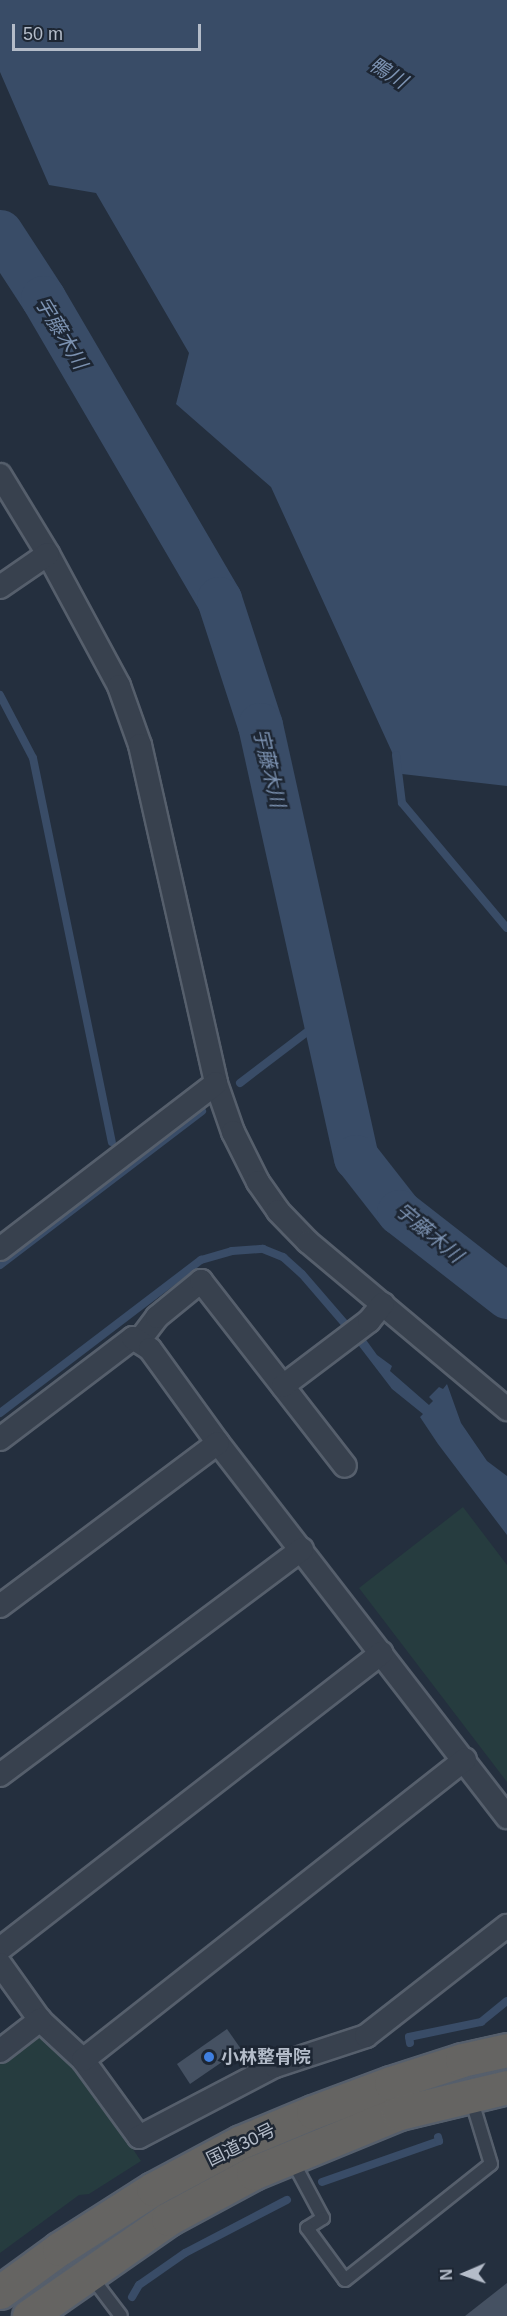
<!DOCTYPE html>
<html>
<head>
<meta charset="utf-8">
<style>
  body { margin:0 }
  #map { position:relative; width:507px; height:2316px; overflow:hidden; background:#242f3e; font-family:Helvetica,"Noto Sans JP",sans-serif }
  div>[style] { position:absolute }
  .green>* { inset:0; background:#263c3f }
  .water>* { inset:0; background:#394c67 }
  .stream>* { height:8px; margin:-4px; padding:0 4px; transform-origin:4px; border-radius:4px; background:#394c67 }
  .river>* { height:45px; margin:-22.5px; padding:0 22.5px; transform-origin:22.5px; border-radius:22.5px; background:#394c67 }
  .building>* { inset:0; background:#455162 }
  .roads { filter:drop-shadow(2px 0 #565f6c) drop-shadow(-2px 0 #565f6c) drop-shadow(0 2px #565f6c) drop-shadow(0 -2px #565f6c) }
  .service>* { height:12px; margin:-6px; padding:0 6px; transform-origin:6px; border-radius:6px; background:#38414e }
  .minor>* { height:22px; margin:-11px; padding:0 11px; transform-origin:11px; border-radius:11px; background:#38414e }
  .trunk>* { height:33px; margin:-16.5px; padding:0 16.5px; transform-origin:16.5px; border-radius:16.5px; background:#656462 }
  .dots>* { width:16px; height:16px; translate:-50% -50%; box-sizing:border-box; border:3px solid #1d2633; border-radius:50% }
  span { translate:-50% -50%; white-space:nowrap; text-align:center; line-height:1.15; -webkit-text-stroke:5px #1d2633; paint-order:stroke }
  .poi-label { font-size:18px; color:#b4bcc9; font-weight:700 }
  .left { translate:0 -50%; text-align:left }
  .street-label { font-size:18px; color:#b4bcc9 }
  .water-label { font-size:20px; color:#7c92b1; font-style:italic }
  .north { position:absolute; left:435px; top:2244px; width:60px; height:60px; -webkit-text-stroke:4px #1d2633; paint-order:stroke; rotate:268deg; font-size:16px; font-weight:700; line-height:24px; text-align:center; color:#b4bcc9 }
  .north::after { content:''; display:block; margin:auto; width:21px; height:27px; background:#b4bcc9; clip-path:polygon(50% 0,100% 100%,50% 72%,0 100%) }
  .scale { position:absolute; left:12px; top:24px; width:189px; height:27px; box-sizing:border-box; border:3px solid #b4bcc9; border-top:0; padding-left:8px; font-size:18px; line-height:21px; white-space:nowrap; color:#b4bcc9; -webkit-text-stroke:4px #1d2633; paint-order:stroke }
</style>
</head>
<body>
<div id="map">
  <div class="green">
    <i style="clip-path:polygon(463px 1507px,507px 1565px,507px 1782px,359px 1588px)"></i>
    <i style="clip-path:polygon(38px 2035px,49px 2036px,87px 2082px,141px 2161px,89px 2194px,79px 2195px,0 2253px,0 2064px)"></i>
  </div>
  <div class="water">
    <i style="clip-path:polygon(0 0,507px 0,507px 786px,402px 774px,271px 487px,176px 404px,189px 353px,96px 193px,49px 185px,0 72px)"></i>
    <i style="clip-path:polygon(364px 1337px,377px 1355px,392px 1366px,390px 1371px,429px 1405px,433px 1401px,429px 1397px,439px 1387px,443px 1389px,447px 1384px,461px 1423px,487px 1461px,507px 1476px,507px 1535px,438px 1444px,420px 1417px,423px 1414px,392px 1389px,356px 1342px)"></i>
  </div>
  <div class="stream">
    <i style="left:0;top:695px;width:71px;rotate:62.4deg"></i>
    <i style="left:33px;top:758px;width:392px;rotate:78.4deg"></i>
    <i style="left:396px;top:755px;width:48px;rotate:82.9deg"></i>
    <i style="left:402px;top:803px;width:163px;rotate:50deg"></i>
    <i style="left:240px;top:1083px;width:106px;rotate:-37.3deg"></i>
    <i style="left:0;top:1265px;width:254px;rotate:-37.3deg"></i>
    <i style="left:0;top:1413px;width:253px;rotate:-37.3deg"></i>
    <i style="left:201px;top:1260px;width:32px;rotate:-16deg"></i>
    <i style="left:232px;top:1251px;width:31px;rotate:-4deg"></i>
    <i style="left:263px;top:1249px;width:22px;rotate:22deg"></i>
    <i style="left:283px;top:1257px;width:25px;rotate:42deg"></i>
    <i style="left:302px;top:1274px;width:77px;rotate:49.2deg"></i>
    <i style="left:410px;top:2043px;width:6px;rotate:-99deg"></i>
    <i style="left:409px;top:2037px;width:74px;rotate:-11.8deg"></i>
    <i style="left:481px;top:2022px;width:33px;rotate:-39deg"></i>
    <i style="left:322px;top:2182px;width:124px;rotate:-19.3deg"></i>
    <i style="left:439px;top:2141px;width:4px;rotate:-104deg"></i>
    <i style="left:132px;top:2297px;width:14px;rotate:-60deg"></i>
    <i style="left:139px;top:2285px;width:56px;rotate:-34.8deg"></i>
    <i style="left:185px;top:2253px;width:115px;rotate:-27.5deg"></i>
  </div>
  <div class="river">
    <i style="left:0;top:232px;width:79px;rotate:56.9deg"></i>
    <i style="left:43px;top:298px;width:349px;rotate:59.7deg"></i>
    <i style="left:219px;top:599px;width:133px;rotate:72deg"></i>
    <i style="left:260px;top:725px;width:443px;rotate:77.5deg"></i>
    <i style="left:356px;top:1157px;width:70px;rotate:52deg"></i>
    <i style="left:399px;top:1212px;width:137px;rotate:37.9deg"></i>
  </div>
  <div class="building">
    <i style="clip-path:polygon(227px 2029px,241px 2049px,190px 2084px,177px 2064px)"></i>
    <i style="clip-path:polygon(507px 2283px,507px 2316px,465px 2316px)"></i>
  </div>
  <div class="roads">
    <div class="service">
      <i style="left:291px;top:2158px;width:68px;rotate:61.9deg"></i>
      <i style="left:323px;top:2218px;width:19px;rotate:148deg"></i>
      <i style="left:307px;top:2228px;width:64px;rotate:53.8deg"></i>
      <i style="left:345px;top:2280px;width:186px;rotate:-38.5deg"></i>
      <i style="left:491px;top:2164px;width:69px;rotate:-106.9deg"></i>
      <i style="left:90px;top:2275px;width:51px;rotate:52.9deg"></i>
    </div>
    <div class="minor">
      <i style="left:0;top:475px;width:92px;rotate:58.7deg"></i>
      <i style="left:48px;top:554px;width:150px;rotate:61.7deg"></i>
      <i style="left:119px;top:686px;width:63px;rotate:70.4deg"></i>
      <i style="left:140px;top:745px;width:346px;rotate:77.3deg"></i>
      <i style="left:216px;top:1083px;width:52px;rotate:70.9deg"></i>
      <i style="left:233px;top:1132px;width:56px;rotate:63.4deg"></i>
      <i style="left:258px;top:1182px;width:35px;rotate:55deg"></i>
      <i style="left:278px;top:1211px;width:43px;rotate:45.9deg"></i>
      <i style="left:308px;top:1242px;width:260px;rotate:40deg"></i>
      <i style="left:0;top:587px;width:58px;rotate:-34.5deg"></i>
      <i style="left:0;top:1249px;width:272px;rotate:-37.5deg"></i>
      <i style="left:139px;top:1341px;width:30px;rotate:-53deg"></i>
      <i style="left:157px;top:1317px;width:57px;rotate:-39.3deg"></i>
      <i style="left:201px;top:1281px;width:234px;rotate:52.1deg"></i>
      <i style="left:283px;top:1386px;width:108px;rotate:-37.1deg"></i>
      <i style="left:369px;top:1321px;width:22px;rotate:-51deg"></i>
      <i style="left:0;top:1439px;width:167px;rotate:-37.2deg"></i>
      <i style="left:133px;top:1338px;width:20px;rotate:33deg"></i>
      <i style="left:150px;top:1349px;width:116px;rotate:54.1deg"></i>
      <i style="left:218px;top:1443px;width:473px;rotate:52.3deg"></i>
      <i style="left:0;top:1606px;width:272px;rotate:-36.8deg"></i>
      <i style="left:0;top:1775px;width:377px;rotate:-36.8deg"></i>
      <i style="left:0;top:1949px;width:483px;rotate:-37.8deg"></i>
      <i style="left:0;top:1964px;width:69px;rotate:54.5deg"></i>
      <i style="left:40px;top:2020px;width:59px;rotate:42.9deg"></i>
      <i style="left:83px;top:2060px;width:95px;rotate:54deg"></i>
      <i style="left:139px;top:2137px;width:153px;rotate:-27.6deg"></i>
      <i style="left:275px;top:2066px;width:96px;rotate:-18.2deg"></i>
      <i style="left:366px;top:2036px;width:179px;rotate:-38deg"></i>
      <i style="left:0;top:2051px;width:51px;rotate:-37.8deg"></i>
      <i style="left:83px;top:2060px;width:486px;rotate:-38.2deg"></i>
    </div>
    <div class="trunk">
      <i style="left:0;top:2292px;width:73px;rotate:-36.1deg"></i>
      <i style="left:59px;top:2249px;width:112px;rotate:-32.6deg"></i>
      <i style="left:153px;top:2189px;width:100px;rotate:-28.1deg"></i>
      <i style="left:241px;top:2142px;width:78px;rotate:-22.6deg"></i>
      <i style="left:313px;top:2112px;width:83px;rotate:-20.4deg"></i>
      <i style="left:391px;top:2083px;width:75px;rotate:-17.9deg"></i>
      <i style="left:462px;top:2060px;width:46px;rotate:-12.5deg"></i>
      <i style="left:29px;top:2316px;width:169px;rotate:-34.9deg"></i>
      <i style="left:168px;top:2219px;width:97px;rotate:-28.4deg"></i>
      <i style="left:253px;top:2173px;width:158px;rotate:-22.3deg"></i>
      <i style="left:399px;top:2113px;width:111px;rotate:-13.5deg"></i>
    </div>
  </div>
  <div class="dots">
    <i style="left:209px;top:2057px;background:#3f7fe0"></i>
  </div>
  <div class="poi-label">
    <span class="left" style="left:221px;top:2057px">小林整骨院</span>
  </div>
  <div class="street-label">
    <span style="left:241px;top:2145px;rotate:-26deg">国道30号</span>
  </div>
  <div class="water-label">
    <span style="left:388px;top:73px;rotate:32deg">鴨川</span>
    <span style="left:61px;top:333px;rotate:59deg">宇藤木川</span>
    <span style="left:269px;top:768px;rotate:77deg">宇藤木川</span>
    <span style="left:429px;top:1233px;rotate:40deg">宇藤木川</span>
  </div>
  <div class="north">N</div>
  <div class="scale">50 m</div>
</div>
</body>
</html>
